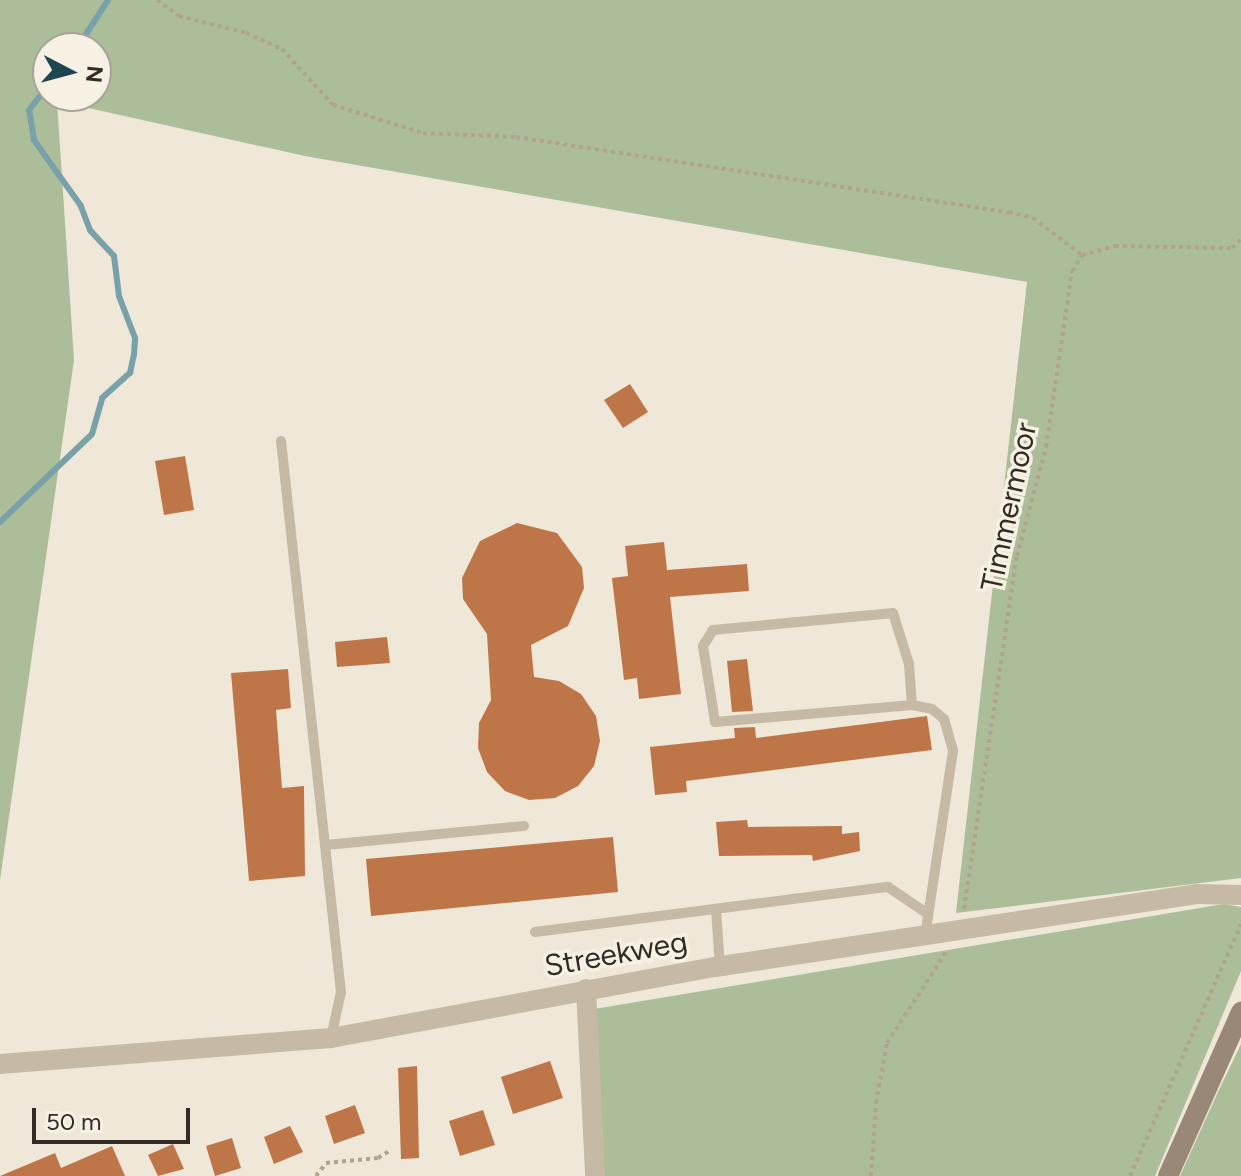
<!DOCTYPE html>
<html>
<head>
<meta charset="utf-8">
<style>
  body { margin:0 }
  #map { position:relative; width:1241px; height:1176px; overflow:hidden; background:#efe7d8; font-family:Figtree,sans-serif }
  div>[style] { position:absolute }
  .green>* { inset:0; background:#acbd99 }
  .stream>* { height:6px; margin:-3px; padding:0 3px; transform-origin:3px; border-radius:3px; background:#79a1aa }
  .building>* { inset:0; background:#be7547 }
  .path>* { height:4px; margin-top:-2px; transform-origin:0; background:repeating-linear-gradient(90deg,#b1a38f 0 4px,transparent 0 8px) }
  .service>* { height:10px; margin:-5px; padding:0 5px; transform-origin:5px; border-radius:5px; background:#c6b9a5 }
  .minor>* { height:20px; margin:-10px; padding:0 10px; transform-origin:10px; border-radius:10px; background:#c6b9a5 }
  .secondary>* { height:20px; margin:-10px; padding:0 10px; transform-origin:10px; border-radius:10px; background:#987 }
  span { translate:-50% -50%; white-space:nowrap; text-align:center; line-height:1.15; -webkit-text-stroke:7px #f7f1e4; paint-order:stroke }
  .street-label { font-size:30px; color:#322b26 }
  .north { position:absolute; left:32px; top:32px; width:80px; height:80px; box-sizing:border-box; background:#f7f1e4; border:2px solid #a8a298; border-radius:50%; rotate:96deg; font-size:22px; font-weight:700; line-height:32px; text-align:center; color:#322b26 }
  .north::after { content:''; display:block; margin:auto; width:28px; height:36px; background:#1e4650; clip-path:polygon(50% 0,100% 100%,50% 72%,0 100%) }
  .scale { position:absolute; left:32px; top:1108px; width:158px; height:36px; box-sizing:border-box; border:4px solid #322b26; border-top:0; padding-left:10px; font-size:24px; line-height:28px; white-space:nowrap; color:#322b26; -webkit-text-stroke:6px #f7f1e4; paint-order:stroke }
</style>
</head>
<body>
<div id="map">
  <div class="green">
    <i style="clip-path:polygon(evenodd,0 0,1241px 0,1241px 878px,956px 913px,1027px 282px,305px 156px,57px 101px,74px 360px,0 880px,0 0,48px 48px,96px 48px,96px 96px,48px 96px,48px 48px)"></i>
    <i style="clip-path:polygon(1224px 904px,1241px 907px,1241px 971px,1155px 1176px,603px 1176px,594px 1009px)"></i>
    <i style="clip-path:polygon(1241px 1044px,1241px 1176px,1180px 1176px,1218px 1092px)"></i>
  </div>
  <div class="stream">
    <i style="left:77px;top:48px;width:57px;rotate:-57.1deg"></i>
    <i style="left:0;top:522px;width:127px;rotate:-43.7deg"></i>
    <i style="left:92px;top:434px;width:37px;rotate:-74deg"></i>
    <i style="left:102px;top:398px;width:38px;rotate:-42deg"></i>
    <i style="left:130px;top:373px;width:19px;rotate:-78deg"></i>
    <i style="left:134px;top:354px;width:16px;rotate:-86deg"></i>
    <i style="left:135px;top:338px;width:45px;rotate:-110.9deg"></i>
    <i style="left:119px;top:296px;width:40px;rotate:-97.1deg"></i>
    <i style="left:114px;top:256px;width:35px;rotate:-133deg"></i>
    <i style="left:90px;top:230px;width:26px;rotate:-111deg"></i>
    <i style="left:81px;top:206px;width:81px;rotate:-125.5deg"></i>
    <i style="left:34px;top:140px;width:30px;rotate:-99deg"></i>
    <i style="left:29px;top:110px;width:31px;rotate:-52deg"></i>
  </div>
  <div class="building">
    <i style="clip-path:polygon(630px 384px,648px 412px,623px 428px,604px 400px)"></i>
    <i style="clip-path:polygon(185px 456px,194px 510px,164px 515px,155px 461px)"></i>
    <i style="clip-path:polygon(517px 523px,557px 533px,582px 567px,584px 588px,568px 626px,531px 645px,534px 677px,559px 681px,581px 694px,596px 716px,600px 741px,594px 766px,578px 786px,555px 798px,529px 800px,505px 791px,487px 772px,478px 748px,479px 723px,491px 700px,487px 634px,463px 599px,462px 578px,480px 541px)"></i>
    <i style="clip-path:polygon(664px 542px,667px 570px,747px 564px,749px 591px,670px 597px,681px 694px,639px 699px,637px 678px,624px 680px,612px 578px,628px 576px,625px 546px)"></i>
    <i style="clip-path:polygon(387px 637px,390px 663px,337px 667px,335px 642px)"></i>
    <i style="clip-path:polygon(747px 659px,753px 711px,732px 712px,727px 661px)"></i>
    <i style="clip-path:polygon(288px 669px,291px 708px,276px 710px,282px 788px,304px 786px,305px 876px,249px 881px,231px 673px)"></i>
    <i style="clip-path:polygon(927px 716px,932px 750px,686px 781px,687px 792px,655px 795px,650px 747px,735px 738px,734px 728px,755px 727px,756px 738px)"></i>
    <i style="clip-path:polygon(747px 820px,748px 827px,842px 826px,842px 834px,859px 832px,860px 851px,813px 861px,812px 855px,719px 856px,716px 822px)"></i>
    <i style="clip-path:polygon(613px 837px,618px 892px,371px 916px,366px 859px)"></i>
    <i style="clip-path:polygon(550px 1061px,563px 1098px,513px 1114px,501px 1077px)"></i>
    <i style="clip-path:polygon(417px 1066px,419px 1158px,401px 1159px,398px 1068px)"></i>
    <i style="clip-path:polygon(355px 1105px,365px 1133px,334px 1144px,325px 1116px)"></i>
    <i style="clip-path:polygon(483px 1110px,495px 1145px,460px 1156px,449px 1121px)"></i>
    <i style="clip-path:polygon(290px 1126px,303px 1152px,274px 1164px,264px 1137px)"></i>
    <i style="clip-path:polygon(232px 1138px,241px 1168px,215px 1176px,206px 1146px)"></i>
    <i style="clip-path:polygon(173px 1144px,184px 1169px,158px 1176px,148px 1155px)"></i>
    <i style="clip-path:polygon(112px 1146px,125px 1176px,0 1176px,55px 1153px,61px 1168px)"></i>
  </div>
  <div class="path">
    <i style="left:157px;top:0;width:27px;rotate:36deg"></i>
    <i style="left:179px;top:16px;width:69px;rotate:14.2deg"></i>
    <i style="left:246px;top:33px;width:39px;rotate:24deg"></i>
    <i style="left:282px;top:49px;width:76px;rotate:47.7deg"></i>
    <i style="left:333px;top:105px;width:94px;rotate:17.3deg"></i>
    <i style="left:423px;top:133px;width:93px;rotate:2.5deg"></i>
    <i style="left:516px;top:137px;width:499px;rotate:8.7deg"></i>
    <i style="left:1009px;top:212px;width:25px;rotate:14deg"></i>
    <i style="left:1033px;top:218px;width:61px;rotate:37.1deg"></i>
    <i style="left:964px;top:909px;width:357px;rotate:-81.5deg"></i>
    <i style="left:1017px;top:556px;width:113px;rotate:-75.1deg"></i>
    <i style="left:1046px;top:447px;width:178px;rotate:-81.6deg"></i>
    <i style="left:1072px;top:271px;width:19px;rotate:-58deg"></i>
    <i style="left:1082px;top:255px;width:34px;rotate:-15deg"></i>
    <i style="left:1115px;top:246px;width:117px;rotate:1deg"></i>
    <i style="left:1232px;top:248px;width:13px;rotate:-45deg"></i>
    <i style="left:316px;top:1176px;width:16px;rotate:-52deg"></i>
    <i style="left:326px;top:1163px;width:52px;rotate:-5.5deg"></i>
    <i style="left:378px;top:1158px;width:13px;rotate:-32deg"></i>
    <i style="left:871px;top:1176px;width:73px;rotate:-86.1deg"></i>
    <i style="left:876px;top:1103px;width:61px;rotate:-79.6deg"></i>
    <i style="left:887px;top:1043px;width:108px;rotate:-57deg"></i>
    <i style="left:1130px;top:1176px;width:275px;rotate:-66.2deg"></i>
  </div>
  <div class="service">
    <i style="left:281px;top:441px;width:554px;rotate:83.79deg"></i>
    <i style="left:341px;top:992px;width:47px;rotate:102.3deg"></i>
    <i style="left:912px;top:705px;width:41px;rotate:-94.2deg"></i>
    <i style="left:909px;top:664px;width:53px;rotate:-107.4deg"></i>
    <i style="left:893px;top:613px;width:181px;rotate:174.6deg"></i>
    <i style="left:713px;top:630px;width:19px;rotate:122deg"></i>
    <i style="left:703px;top:646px;width:77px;rotate:81deg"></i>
    <i style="left:715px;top:722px;width:198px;rotate:-4.9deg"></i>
    <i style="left:912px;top:705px;width:20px;rotate:11deg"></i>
    <i style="left:932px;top:709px;width:16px;rotate:40deg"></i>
    <i style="left:944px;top:719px;width:33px;rotate:74deg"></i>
    <i style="left:953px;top:751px;width:187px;rotate:98.6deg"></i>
    <i style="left:326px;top:845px;width:199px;rotate:-5.5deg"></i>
    <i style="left:716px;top:909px;width:58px;rotate:86.1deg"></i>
    <i style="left:535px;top:932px;width:356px;rotate:-7.3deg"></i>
    <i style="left:888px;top:887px;width:48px;rotate:34deg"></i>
  </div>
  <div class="minor">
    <i style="left:586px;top:989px;width:187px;rotate:87.2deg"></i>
    <i style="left:0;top:1064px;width:332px;rotate:-4.5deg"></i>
    <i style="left:331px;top:1038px;width:391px;rotate:-10.5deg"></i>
    <i style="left:715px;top:967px;width:487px;rotate:-8.6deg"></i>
    <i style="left:1197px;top:894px;width:44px;rotate:1.3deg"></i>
  </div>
  <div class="secondary">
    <i style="left:1168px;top:1176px;width:180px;rotate:-66deg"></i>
  </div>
  <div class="street-label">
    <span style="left:1009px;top:507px;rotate:-78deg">Timmermoor</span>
    <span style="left:616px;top:954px;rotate:-10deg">Streekweg</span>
  </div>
  <div class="north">N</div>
  <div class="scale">50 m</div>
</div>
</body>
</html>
